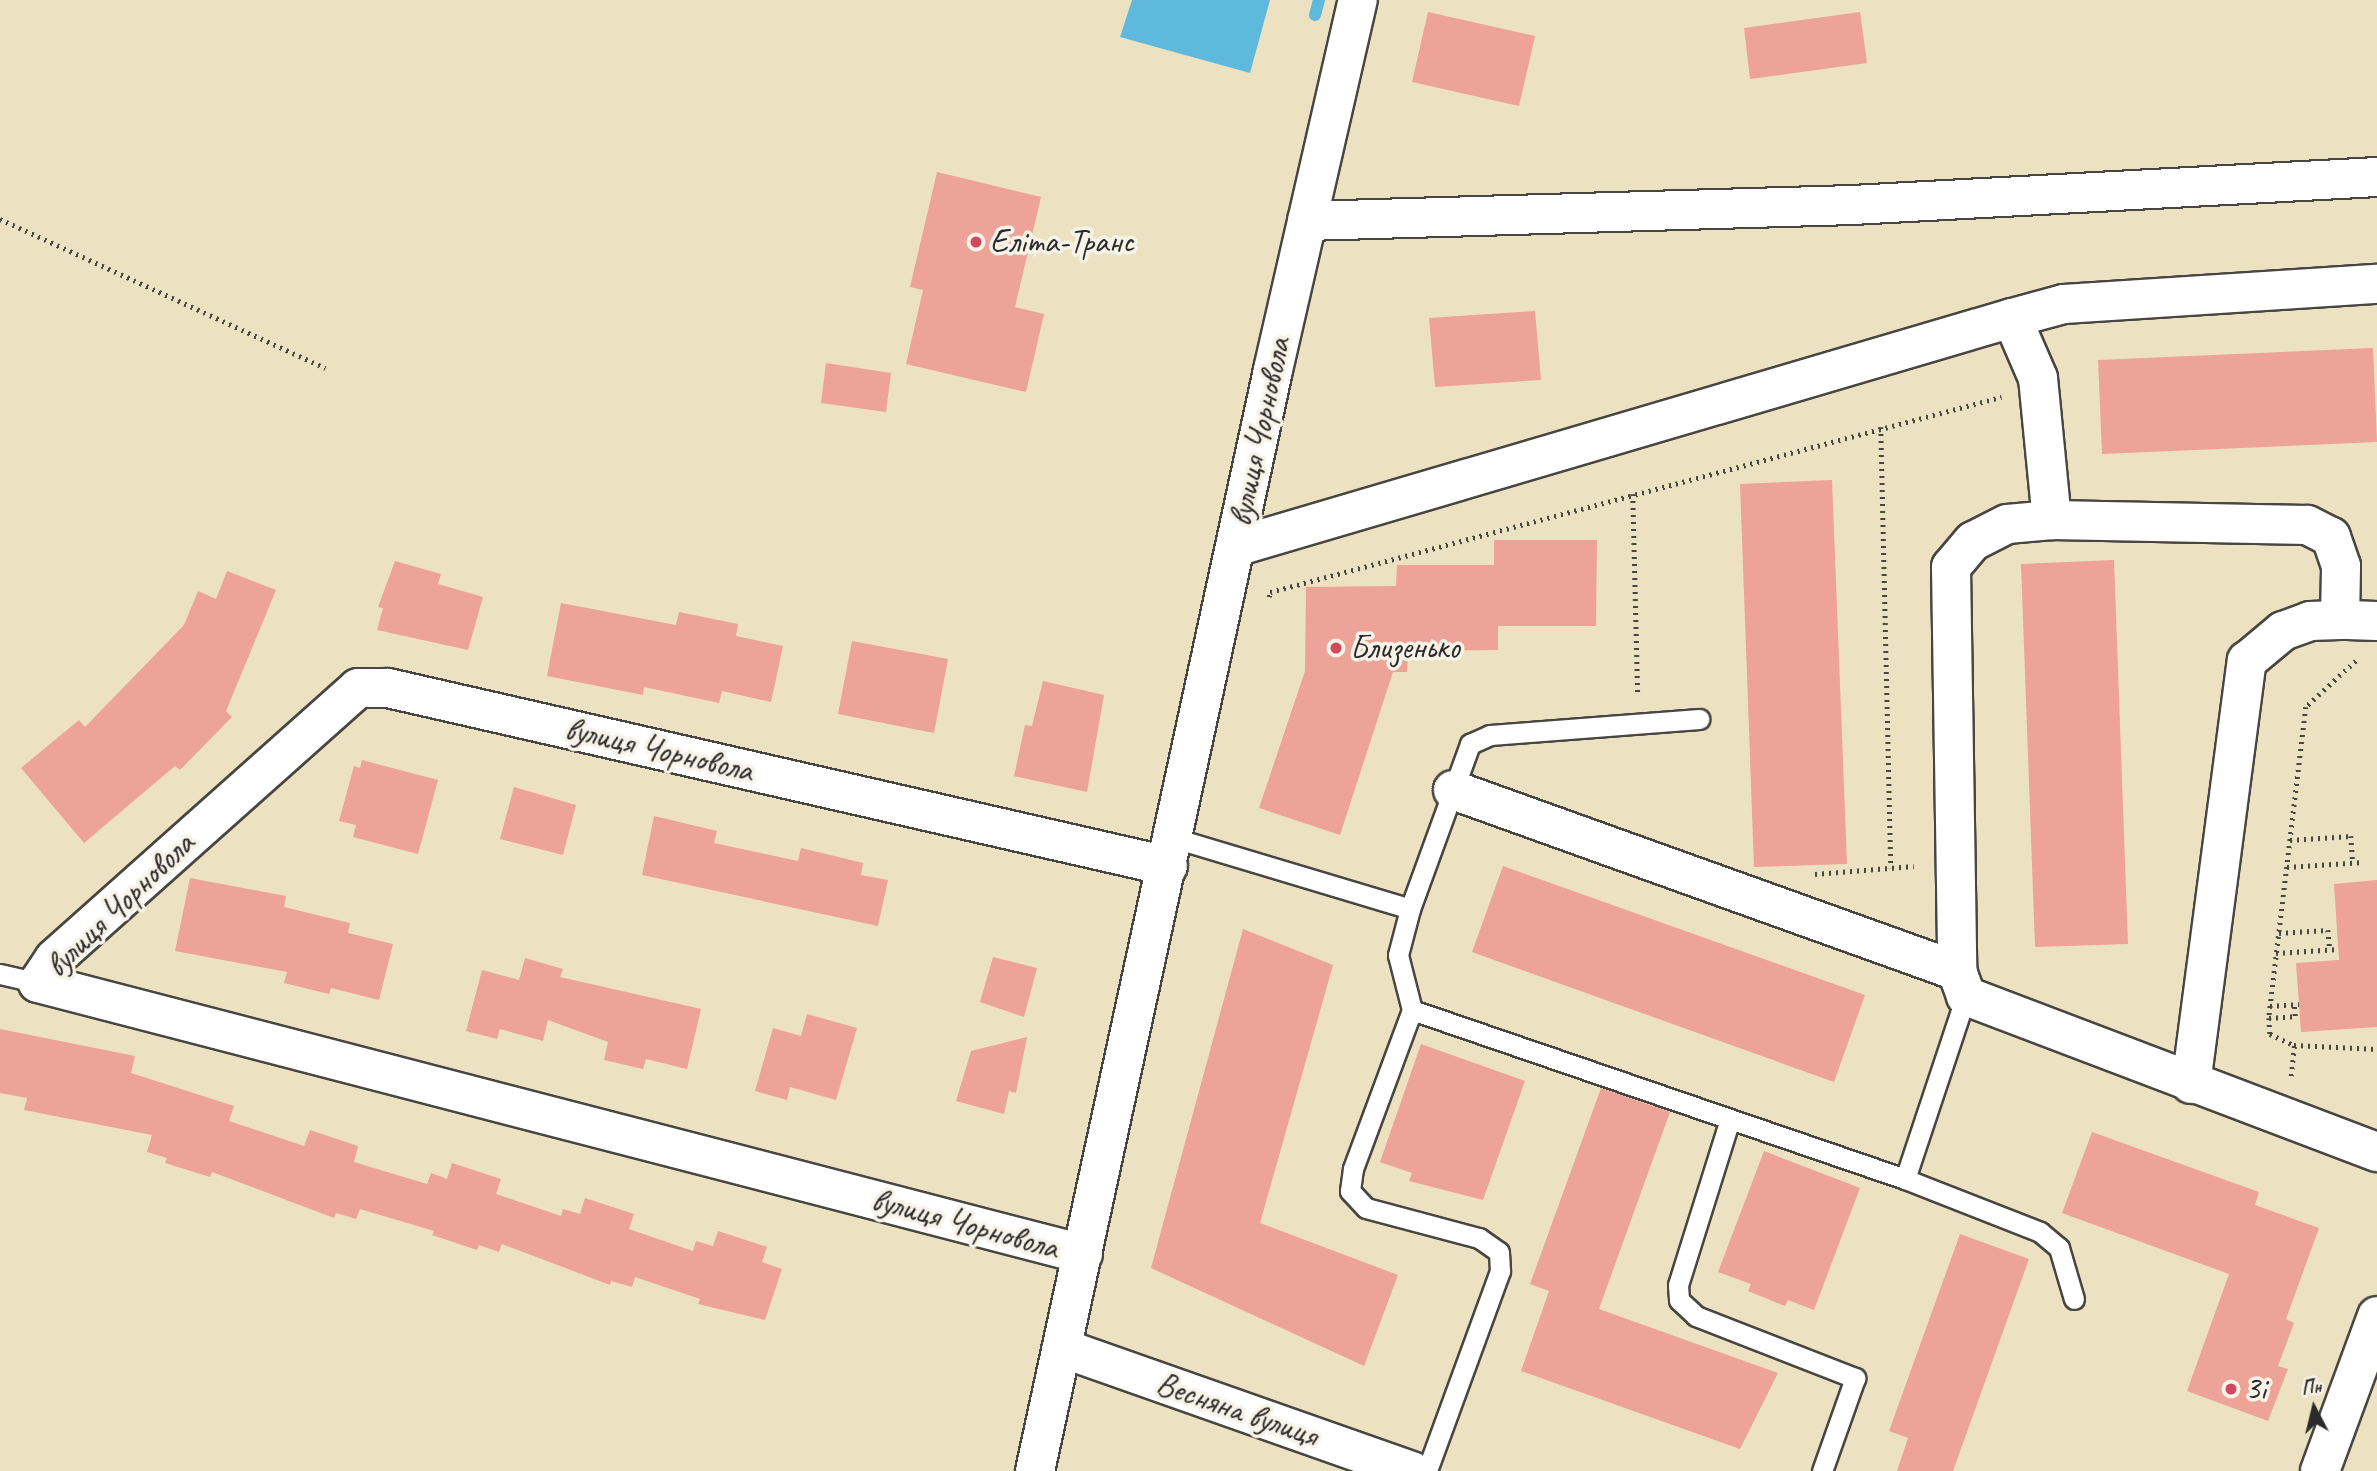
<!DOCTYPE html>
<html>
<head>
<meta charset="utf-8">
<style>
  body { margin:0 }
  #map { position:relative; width:2377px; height:1471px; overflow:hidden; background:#ece2c1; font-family:Caveat,sans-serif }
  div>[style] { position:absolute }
  .water>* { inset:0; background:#5fb9dd }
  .stream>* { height:12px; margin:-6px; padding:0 6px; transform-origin:6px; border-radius:6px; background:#5fb9dd }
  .building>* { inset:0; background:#eda397 }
  .path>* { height:4.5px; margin-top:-2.25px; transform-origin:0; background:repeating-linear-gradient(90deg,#484642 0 2px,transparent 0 7px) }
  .roads { filter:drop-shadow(2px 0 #484642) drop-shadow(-2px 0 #484642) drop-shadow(0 2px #484642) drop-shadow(0 -2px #484642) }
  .lane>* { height:19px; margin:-9.5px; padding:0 9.5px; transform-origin:9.5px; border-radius:9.5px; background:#fff }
  .street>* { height:38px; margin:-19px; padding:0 19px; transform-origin:19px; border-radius:19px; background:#fff }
  .dots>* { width:19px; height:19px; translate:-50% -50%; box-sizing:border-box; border:4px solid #f7f3e8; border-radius:50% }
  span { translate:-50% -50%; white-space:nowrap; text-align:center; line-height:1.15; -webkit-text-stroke:7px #f7f3e8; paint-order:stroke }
  .poi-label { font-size:33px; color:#2b2b2b }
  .left { translate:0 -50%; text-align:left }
  .street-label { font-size:33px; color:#2b2b2b }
  .north { position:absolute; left:2279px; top:1373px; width:70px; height:70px; -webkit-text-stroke:5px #f7f3e8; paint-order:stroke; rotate:353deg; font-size:19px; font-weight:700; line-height:28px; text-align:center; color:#2b2b2b }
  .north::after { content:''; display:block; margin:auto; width:24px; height:32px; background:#2b2b2b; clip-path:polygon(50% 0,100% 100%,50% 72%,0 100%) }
</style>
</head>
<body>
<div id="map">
  <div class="water">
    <i style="clip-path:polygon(1132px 0,1270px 0,1250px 73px,1120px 37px)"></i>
  </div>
  <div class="stream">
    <i style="left:1315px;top:15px;width:16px;rotate:-75deg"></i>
  </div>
  <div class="building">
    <i style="clip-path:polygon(1428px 12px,1535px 36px,1519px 106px,1412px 82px)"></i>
    <i style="clip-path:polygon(1860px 12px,1867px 63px,1750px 79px,1744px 28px)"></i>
    <i style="clip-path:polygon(937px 172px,1041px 197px,1015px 307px,1044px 314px,1026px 392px,906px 364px,923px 290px,910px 287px)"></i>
    <i style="clip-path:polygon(1535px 311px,1541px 380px,1435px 387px,1429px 318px)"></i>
    <i style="clip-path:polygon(2373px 348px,2377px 442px,2102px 454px,2098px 360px)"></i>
    <i style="clip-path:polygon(826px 363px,891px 373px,886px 412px,821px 403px)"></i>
    <i style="clip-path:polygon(1832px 480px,1847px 864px,1754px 867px,1740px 484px)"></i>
    <i style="clip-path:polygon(1494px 540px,1597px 540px,1596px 626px,1498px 626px,1498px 650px,1408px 651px,1407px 672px,1393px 672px,1340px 835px,1259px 808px,1305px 671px,1306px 587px,1396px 586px,1397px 565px,1494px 565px)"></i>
    <i style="clip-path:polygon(2114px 560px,2128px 944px,2035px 947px,2021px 564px)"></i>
    <i style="clip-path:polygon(395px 561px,441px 574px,438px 584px,483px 597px,468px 650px,377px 630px,383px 608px,378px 607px)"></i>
    <i style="clip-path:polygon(227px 571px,276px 590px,226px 711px,232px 717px,180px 770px,175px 766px,84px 843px,21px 768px,79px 720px,85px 727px,184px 625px,198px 591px,216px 599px)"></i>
    <i style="clip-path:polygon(561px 603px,676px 625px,679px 612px,738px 624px,736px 636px,783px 646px,771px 702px,722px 691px,719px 703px,644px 687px,643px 695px,547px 676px)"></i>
    <i style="clip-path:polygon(852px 641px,948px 659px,934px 733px,838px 714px)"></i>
    <i style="clip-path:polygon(1043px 681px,1104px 695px,1087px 792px,1014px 776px,1025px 725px,1032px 726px)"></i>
    <i style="clip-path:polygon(362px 760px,438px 780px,418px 854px,353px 837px,356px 825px,339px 821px,354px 766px,360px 768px)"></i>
    <i style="clip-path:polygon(514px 787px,576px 805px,563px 855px,500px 839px)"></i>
    <i style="clip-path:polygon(654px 816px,717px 831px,714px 843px,798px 861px,801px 848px,863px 863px,861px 875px,888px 880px,878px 926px,642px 875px)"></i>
    <i style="clip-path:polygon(1503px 866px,1865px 995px,1834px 1082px,1472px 952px)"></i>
    <i style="clip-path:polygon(190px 878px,286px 896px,284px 907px,350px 923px,348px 933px,393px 944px,379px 1000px,331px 988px,329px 994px,284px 983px,287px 972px,175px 951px)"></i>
    <i style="clip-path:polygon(2377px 880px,2377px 1027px,2301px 1032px,2296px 963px,2339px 960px,2334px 884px)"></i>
    <i style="clip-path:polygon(1243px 929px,1333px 965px,1260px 1223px,1398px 1275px,1364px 1366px,1151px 1268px)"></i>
    <i style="clip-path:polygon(993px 957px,1037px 968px,1024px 1017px,980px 1002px)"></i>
    <i style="clip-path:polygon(525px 958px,563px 969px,560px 977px,701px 1009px,687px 1069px,646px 1059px,643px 1069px,604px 1060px,608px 1042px,548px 1020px,543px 1041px,500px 1029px,497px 1039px,466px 1031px,482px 970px,519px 980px)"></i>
    <i style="clip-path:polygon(807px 1014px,857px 1028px,836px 1100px,790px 1087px,787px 1100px,755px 1091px,773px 1028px,801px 1036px)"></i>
    <i style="clip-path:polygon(0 1029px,135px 1056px,131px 1073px,234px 1106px,229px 1121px,304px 1146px,310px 1130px,358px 1146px,354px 1162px,427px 1184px,431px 1173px,447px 1179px,452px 1163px,501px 1179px,496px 1194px,561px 1216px,563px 1209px,580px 1214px,585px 1198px,634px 1214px,629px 1229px,693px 1251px,696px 1241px,713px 1246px,718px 1231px,767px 1247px,762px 1262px,782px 1269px,765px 1320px,698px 1304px,700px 1299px,635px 1277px,632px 1287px,611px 1281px,610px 1285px,502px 1244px,499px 1252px,479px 1245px,477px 1250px,432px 1235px,434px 1231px,360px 1209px,356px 1219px,336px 1213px,334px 1218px,212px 1172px,210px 1177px,165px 1163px,167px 1158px,147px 1152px,152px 1135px,24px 1110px,27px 1098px,0 1093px)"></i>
    <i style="clip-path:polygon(1027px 1037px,1016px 1093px,1009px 1091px,1004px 1114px,956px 1101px,971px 1051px)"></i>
    <i style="clip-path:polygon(1421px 1044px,1525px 1081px,1483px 1200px,1409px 1181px,1412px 1173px,1380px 1162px)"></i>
    <i style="clip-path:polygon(1601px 1088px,1670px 1112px,1599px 1309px,1778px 1373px,1740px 1449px,1521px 1371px,1549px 1291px,1530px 1284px)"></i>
    <i style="clip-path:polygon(2092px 1132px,2259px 1192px,2255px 1205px,2319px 1228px,2286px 1319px,2294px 1323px,2278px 1366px,2288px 1369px,2268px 1421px,2187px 1391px,2229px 1274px,2062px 1213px)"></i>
    <i style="clip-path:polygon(1764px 1151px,1860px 1188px,1814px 1310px,1788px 1300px,1785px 1306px,1748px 1291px,1751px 1284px,1718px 1272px)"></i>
    <i style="clip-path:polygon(1960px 1234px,2029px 1259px,1953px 1471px,1897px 1471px,1908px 1438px,1889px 1431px)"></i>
  </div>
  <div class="path">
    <i style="left:0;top:219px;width:358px;rotate:24.6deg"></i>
    <i style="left:1881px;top:427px;width:441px;rotate:88.7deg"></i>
    <i style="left:1633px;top:494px;width:198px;rotate:88.6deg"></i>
    <i style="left:1269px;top:597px;width:5px;rotate:-79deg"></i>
    <i style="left:1270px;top:592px;width:757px;rotate:-14.94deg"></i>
    <i style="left:2356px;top:661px;width:68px;rotate:137.4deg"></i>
    <i style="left:2306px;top:707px;width:313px;rotate:96.8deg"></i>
    <i style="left:2269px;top:1018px;width:16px;rotate:86deg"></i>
    <i style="left:2270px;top:1034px;width:26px;rotate:25deg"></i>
    <i style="left:2294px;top:1045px;width:83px;rotate:2.8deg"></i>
    <i style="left:2290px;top:840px;width:61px;rotate:-3.8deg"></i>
    <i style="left:2351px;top:836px;width:27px;rotate:86deg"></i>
    <i style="left:2287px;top:867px;width:77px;rotate:-3.7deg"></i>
    <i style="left:1815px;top:874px;width:99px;rotate:-4.6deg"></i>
    <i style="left:2279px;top:933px;width:49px;rotate:-3.5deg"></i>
    <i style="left:2328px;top:930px;width:20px;rotate:84deg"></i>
    <i style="left:2276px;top:953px;width:63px;rotate:-3.6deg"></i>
    <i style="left:2270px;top:1006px;width:29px;rotate:-4deg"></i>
    <i style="left:2269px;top:1018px;width:26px;rotate:-4deg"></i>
    <i style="left:2295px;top:1016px;width:11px;rotate:-95deg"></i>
    <i style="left:2291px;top:1076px;width:31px;rotate:-84deg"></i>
  </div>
  <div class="roads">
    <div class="lane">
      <i style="left:1174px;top:838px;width:246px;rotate:16.7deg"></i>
      <i style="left:1410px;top:909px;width:176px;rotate:-70deg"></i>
      <i style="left:1470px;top:744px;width:22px;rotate:-24deg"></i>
      <i style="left:1490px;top:735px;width:210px;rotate:-4.4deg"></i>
      <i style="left:1410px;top:909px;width:48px;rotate:104.6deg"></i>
      <i style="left:1398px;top:955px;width:57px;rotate:75.7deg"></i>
      <i style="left:1412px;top:1010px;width:170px;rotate:110.4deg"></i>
      <i style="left:1353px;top:1169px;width:22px;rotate:98deg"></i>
      <i style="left:1350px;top:1191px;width:23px;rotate:47deg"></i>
      <i style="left:1366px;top:1208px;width:117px;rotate:14.9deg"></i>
      <i style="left:1479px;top:1238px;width:24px;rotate:35deg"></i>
      <i style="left:1499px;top:1252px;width:19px;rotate:87deg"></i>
      <i style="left:1500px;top:1271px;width:213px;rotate:110.1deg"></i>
      <i style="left:0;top:974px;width:39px;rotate:13deg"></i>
      <i style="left:1412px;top:1010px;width:521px;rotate:18.92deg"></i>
      <i style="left:1905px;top:1179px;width:145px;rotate:21.4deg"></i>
      <i style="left:2040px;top:1232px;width:25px;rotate:40deg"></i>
      <i style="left:2059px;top:1248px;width:53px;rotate:73.6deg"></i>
      <i style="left:1730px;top:1119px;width:174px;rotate:107.4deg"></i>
      <i style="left:1678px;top:1285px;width:15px;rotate:86deg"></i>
      <i style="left:1679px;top:1300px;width:23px;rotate:43deg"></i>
      <i style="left:1696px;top:1316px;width:171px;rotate:21.3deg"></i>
      <i style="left:1855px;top:1378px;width:99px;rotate:109.5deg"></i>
      <i style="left:1905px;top:1179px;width:193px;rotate:-71.6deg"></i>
    </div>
    <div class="street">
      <i style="left:1307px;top:221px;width:545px;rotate:-1.68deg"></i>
      <i style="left:1852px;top:205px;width:526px;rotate:-3.05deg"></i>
      <i style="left:2012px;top:318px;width:54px;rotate:-15.1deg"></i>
      <i style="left:2064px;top:304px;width:314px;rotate:-3.7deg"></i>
      <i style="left:1235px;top:547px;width:810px;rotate:-16.42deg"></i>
      <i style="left:2012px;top:318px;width:65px;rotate:66.6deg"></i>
      <i style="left:2038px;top:378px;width:143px;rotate:84.4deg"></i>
      <i style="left:2377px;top:621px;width:37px;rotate:-178deg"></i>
      <i style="left:2340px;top:620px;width:54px;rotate:-88.9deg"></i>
      <i style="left:2341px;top:566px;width:31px;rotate:-109deg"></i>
      <i style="left:2331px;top:537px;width:27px;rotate:-153deg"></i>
      <i style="left:2307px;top:525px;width:255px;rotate:-178.9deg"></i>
      <i style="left:2052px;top:520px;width:45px;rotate:174.9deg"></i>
      <i style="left:2007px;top:524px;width:38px;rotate:153deg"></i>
      <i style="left:1973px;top:541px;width:34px;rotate:130deg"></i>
      <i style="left:1951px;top:567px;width:404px;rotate:89.1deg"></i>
      <i style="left:1957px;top:971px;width:27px;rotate:70deg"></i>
      <i style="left:1966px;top:996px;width:440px;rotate:20.8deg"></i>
      <i style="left:1453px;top:790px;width:536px;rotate:19.75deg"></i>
      <i style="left:2191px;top:1084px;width:427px;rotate:-82.5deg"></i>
      <i style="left:2247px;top:661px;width:47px;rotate:-39.8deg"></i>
      <i style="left:2283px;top:631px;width:29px;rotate:-20deg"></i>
      <i style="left:2310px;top:621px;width:30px;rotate:-2deg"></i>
      <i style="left:1083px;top:1254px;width:1080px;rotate:-165.46deg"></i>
      <i style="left:38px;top:983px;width:29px;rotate:-56deg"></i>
      <i style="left:54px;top:959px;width:407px;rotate:-41.7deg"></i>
      <i style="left:358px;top:688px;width:30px"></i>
      <i style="left:388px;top:688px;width:800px;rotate:12.86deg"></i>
      <i style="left:1062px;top:1348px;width:371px;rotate:19.4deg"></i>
      <i style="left:1035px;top:1471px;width:1126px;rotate:-77.8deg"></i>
      <i style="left:1273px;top:370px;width:380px;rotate:-77.1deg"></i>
      <i style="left:2320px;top:1471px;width:165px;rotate:-69.8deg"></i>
    </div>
  </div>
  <div class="dots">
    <i style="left:976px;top:242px;background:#d1495b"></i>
    <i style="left:1336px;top:648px;background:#d1495b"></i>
    <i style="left:2231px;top:1389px;background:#d1495b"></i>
  </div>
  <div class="poi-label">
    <span class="left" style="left:990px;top:242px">Еліта-Транс</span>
    <span class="left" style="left:1350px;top:648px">Близенько</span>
    <span class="left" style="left:2245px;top:1389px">3і</span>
  </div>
  <div class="street-label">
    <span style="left:1260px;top:432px;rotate:-78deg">вулиця Чорновола</span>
    <span style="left:659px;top:750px;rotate:13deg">вулиця Чорновола</span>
    <span style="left:120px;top:905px;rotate:-44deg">вулиця Чорновола</span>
    <span style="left:965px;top:1224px;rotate:15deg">вулиця Чорновола</span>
    <span style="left:1237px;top:1410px;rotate:19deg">Весняна вулиця</span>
  </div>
  <div class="north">Пн</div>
</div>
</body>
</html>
